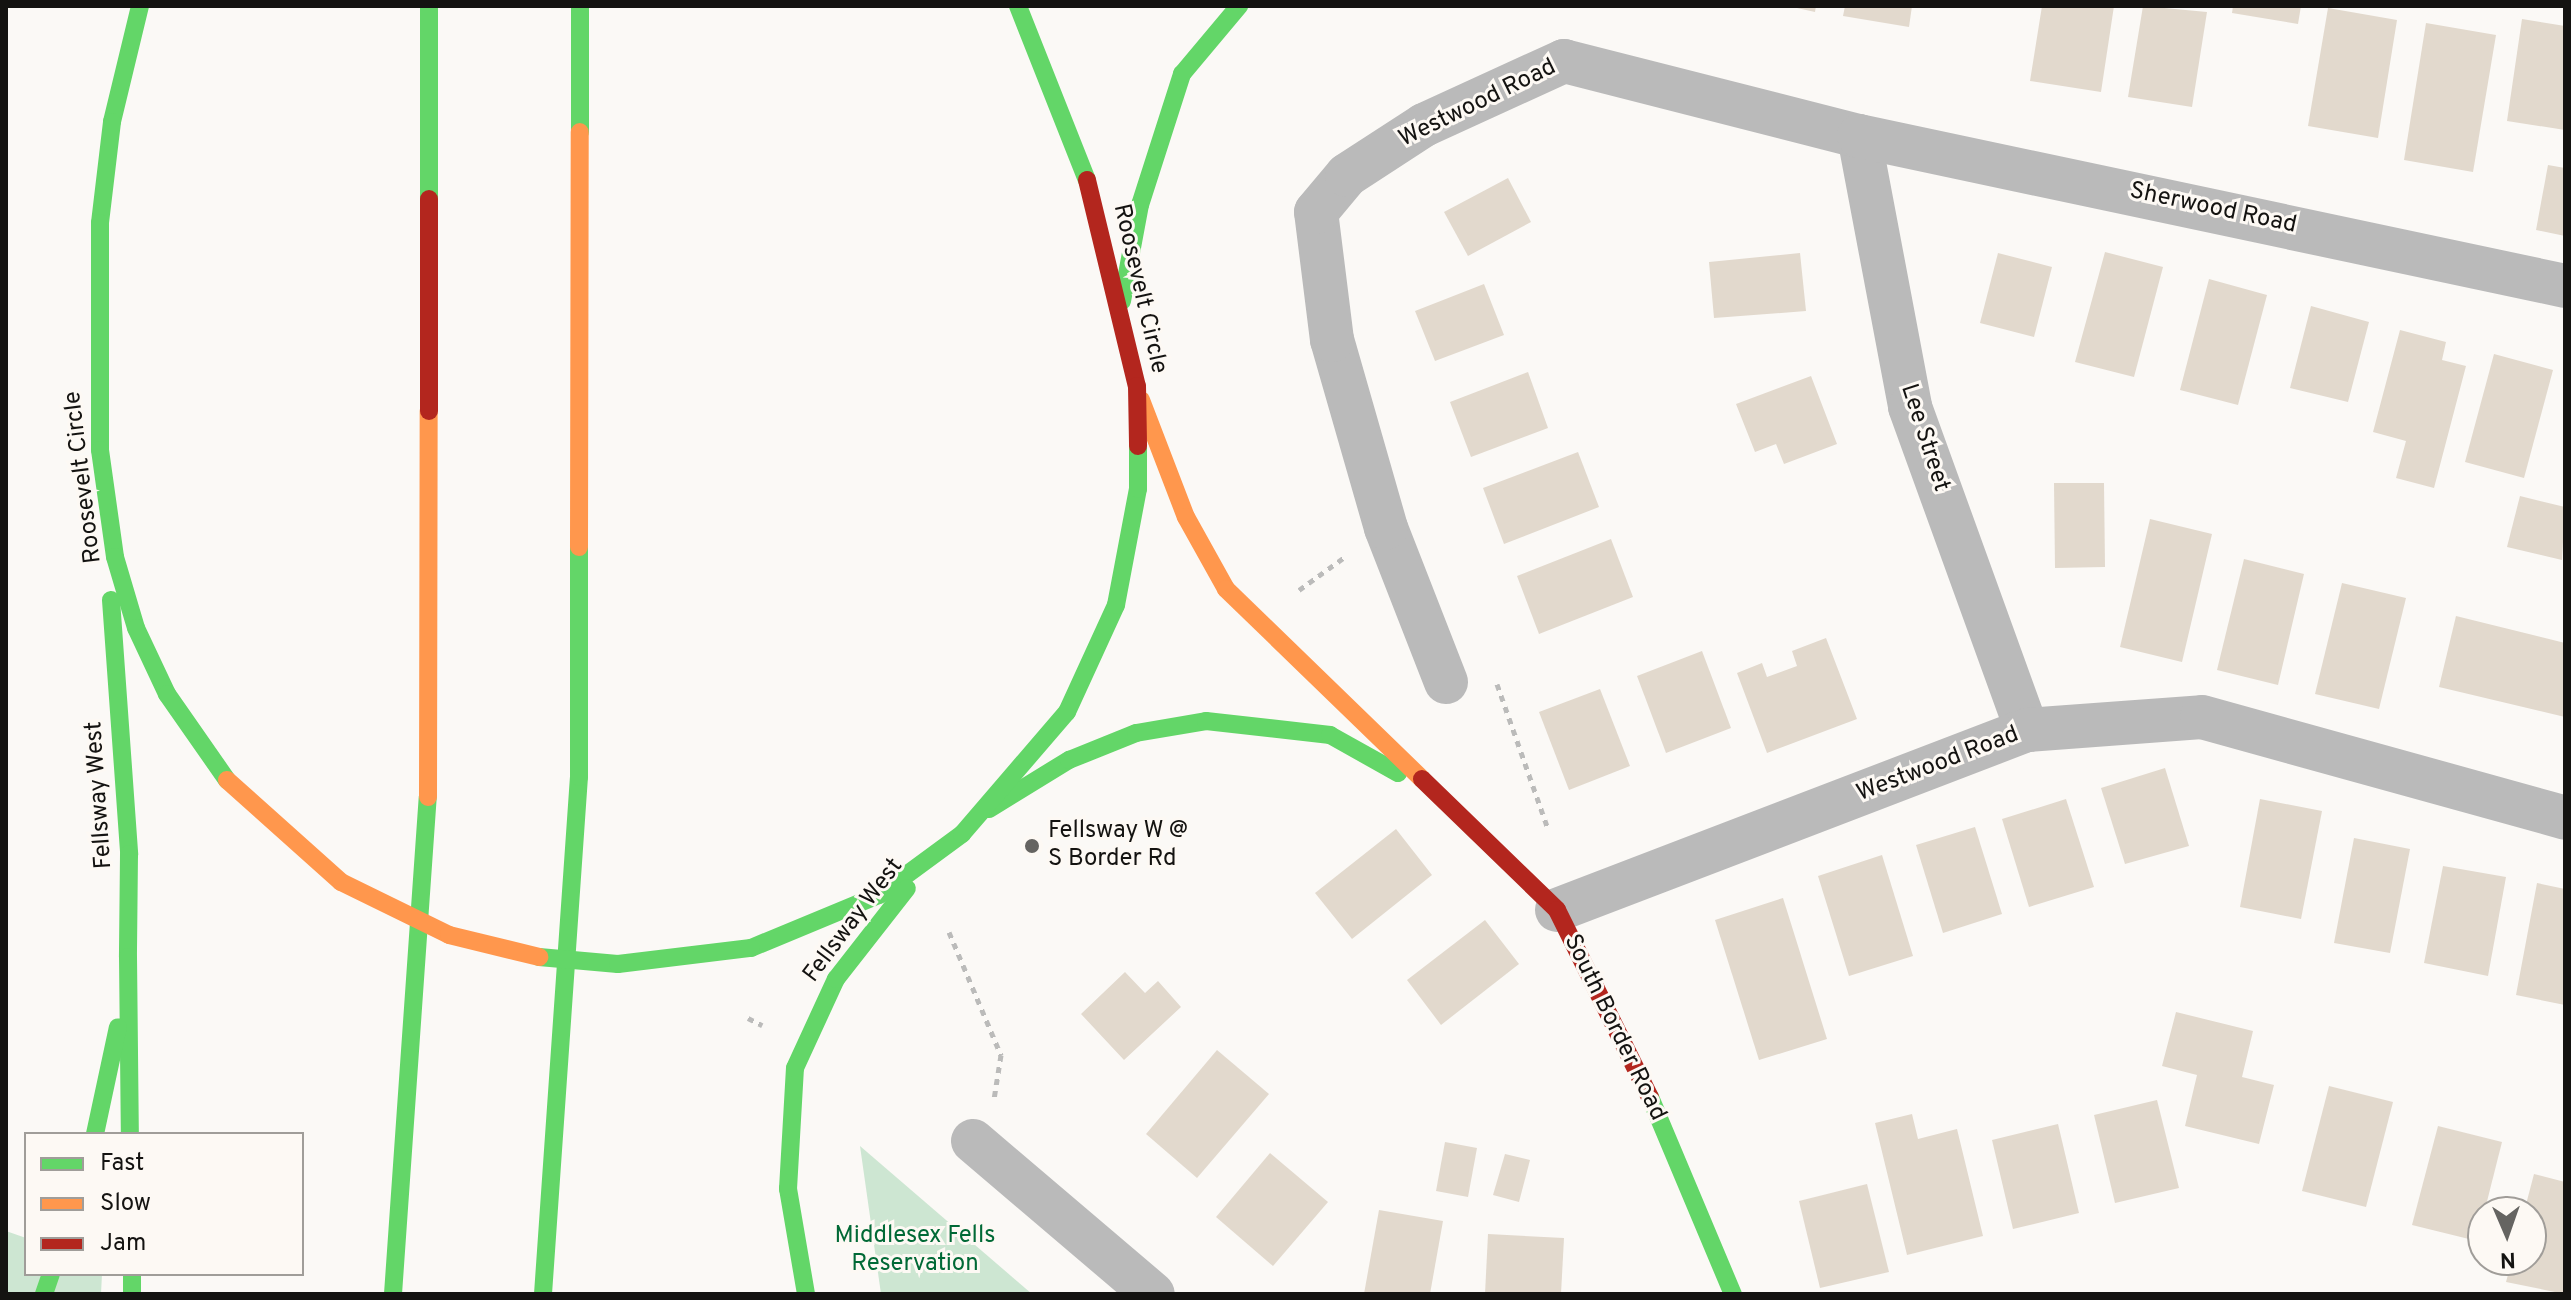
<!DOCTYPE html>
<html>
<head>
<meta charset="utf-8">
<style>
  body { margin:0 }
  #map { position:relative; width:2571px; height:1300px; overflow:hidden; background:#fbf9f6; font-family:Overpass,sans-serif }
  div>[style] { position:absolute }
  .green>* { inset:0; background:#cde6d2 }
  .building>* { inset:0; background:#e2d9cd }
  .path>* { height:5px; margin-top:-2.5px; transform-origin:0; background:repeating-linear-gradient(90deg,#bbbbba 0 6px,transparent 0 12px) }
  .street>* { height:44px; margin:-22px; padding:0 22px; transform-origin:22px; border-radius:22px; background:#bababa }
  .fast>* { height:18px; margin:-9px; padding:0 9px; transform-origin:9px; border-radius:9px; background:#63d668 }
  .slow>* { height:18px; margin:-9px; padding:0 9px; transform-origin:9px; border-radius:9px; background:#ff974d }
  .jam>* { height:18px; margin:-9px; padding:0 9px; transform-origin:9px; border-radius:9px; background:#b3261e }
  .fast-bridge>* { height:18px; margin:-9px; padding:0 9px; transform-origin:9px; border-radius:9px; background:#63d668 }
  .slow-bridge>* { height:18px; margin:-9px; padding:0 9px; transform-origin:9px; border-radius:9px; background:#ff974d }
  .dots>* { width:22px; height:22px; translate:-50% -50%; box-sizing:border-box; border:4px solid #fdf9f4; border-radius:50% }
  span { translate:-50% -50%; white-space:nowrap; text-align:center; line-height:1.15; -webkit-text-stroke:6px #fdf9f4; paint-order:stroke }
  .street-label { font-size:24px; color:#141311 }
  .poi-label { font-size:24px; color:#141311 }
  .left { translate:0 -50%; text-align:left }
  .park-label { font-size:24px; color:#016936 }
  .frame { position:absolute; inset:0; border:8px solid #141311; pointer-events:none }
  .legend { position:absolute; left:24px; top:1132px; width:280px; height:144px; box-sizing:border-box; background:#fdf9f4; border:2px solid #a09d99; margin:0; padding:10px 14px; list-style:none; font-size:24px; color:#141311 }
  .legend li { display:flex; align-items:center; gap:16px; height:40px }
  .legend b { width:40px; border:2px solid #a09d99 }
  .north { position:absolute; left:2467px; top:1196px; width:80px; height:80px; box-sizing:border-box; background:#fdf9f4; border:2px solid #a09d99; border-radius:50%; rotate:178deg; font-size:22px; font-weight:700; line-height:32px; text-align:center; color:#141311 }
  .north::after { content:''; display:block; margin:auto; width:28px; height:36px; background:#656461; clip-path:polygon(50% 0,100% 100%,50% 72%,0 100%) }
</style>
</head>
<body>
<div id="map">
  <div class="green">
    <i style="clip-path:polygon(860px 1146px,1032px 1294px,881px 1294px)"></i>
    <i style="clip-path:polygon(6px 1231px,26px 1238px,26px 1274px,102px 1274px,101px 1294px,6px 1294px)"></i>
  </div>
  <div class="building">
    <i style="clip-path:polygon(1788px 6px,1816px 6px,1815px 12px)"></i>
    <i style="clip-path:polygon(1845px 6px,1912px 6px,1909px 27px,1843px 16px)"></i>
    <i style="clip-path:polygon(2042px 6px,2114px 6px,2101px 92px,2030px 81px)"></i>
    <i style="clip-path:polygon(2143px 6px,2207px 12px,2192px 107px,2128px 97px)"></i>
    <i style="clip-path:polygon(2233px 6px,2301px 6px,2298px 24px,2232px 13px)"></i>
    <i style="clip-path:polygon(2328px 8px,2397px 20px,2378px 138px,2308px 126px)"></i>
    <i style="clip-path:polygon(2522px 19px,2565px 26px,2565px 130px,2507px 121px)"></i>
    <i style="clip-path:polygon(2426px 23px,2496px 35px,2473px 172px,2404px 160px)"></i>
    <i style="clip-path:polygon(2548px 165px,2565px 168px,2565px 236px,2536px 230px)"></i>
    <i style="clip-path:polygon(1508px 178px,1531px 222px,1468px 256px,1444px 212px)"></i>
    <i style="clip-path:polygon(2105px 252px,2163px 267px,2134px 377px,2075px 362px)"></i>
    <i style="clip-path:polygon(1800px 253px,1806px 311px,1714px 318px,1709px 262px)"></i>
    <i style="clip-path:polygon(1998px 253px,2052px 267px,2034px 337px,1980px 323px)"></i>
    <i style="clip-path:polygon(2209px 279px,2267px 295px,2238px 405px,2180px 390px)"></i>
    <i style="clip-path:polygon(1484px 284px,1504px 335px,1435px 361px,1415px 311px)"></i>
    <i style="clip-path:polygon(2311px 306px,2369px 322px,2348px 402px,2290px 388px)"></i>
    <i style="clip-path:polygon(2400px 330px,2446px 342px,2442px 360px,2466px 366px,2434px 488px,2396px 478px,2406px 441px,2373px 432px)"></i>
    <i style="clip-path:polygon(2494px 354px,2553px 370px,2524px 478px,2465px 462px)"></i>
    <i style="clip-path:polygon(1528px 372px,1548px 428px,1471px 457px,1450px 402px)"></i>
    <i style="clip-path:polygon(1811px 376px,1837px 444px,1784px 464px,1776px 444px,1755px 452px,1736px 404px)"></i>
    <i style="clip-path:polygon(1578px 452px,1599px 507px,1504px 544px,1483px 488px)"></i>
    <i style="clip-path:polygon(2054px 483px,2104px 483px,2105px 567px,2055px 568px)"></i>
    <i style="clip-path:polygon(2520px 496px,2565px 507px,2562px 560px,2507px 547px)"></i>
    <i style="clip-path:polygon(2150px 519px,2212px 534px,2182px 662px,2120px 647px)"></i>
    <i style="clip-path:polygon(1611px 539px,1633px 597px,1539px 634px,1517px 576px)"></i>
    <i style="clip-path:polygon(2244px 559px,2304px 574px,2278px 685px,2217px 670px)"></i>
    <i style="clip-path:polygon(2342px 583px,2406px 598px,2379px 709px,2315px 694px)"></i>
    <i style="clip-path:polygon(2456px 616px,2565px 643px,2565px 717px,2439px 687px)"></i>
    <i style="clip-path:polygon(1826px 638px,1857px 719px,1767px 753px,1737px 673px,1762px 663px,1767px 677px,1797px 666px,1792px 651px)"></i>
    <i style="clip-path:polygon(1702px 651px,1731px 728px,1666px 753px,1637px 676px)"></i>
    <i style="clip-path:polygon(1600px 689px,1630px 766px,1569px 790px,1539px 712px)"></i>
    <i style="clip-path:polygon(2165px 768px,2189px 846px,2125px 864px,2101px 788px)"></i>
    <i style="clip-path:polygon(2066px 799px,2094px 887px,2029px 907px,2002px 819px)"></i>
    <i style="clip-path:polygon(2260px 799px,2322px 811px,2301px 919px,2240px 907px)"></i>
    <i style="clip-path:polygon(1975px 827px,2002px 914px,1943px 933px,1916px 845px)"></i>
    <i style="clip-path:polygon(1396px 829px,1432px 875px,1352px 939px,1315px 893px)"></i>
    <i style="clip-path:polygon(2354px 838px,2410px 849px,2390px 953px,2334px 943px)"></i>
    <i style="clip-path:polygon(1882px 855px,1913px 956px,1849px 976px,1818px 876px)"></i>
    <i style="clip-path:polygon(2443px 866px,2506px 877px,2488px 976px,2424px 963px)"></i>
    <i style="clip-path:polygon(2537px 883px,2565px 889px,2565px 1005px,2516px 995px)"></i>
    <i style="clip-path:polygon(1783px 898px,1827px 1039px,1759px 1060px,1715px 920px)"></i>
    <i style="clip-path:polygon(1485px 920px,1519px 964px,1441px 1025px,1407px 980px)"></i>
    <i style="clip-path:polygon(1125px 972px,1145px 993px,1158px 981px,1181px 1007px,1124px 1060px,1081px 1014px)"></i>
    <i style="clip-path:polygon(2176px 1012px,2253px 1031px,2242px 1077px,2274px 1085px,2259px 1144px,2185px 1126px,2197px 1075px,2162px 1066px)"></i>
    <i style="clip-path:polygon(1217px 1050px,1269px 1094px,1197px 1178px,1146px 1134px)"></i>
    <i style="clip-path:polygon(2329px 1086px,2393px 1102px,2366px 1207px,2302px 1191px)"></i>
    <i style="clip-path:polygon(2157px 1100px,2179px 1188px,2115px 1203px,2094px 1115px)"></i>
    <i style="clip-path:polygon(1912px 1114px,1918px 1139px,1957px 1129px,1983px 1236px,1907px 1255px,1875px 1123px)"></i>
    <i style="clip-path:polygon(2058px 1124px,2079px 1213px,2013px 1229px,1992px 1140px)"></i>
    <i style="clip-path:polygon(2438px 1126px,2502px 1142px,2477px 1241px,2412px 1225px)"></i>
    <i style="clip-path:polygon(1445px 1142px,1477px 1148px,1468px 1197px,1436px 1191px)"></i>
    <i style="clip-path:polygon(1270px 1153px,1328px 1202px,1273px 1266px,1216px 1217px)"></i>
    <i style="clip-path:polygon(1505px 1154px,1530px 1160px,1519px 1202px,1493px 1195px)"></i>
    <i style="clip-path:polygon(2534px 1174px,2565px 1182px,2565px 1294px,2506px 1282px,2512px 1260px,2531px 1260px,2531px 1212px,2524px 1212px)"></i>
    <i style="clip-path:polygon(1867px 1184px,1889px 1272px,1820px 1288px,1799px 1201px)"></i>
    <i style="clip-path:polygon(1379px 1210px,1443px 1221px,1430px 1294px,1364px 1294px)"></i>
    <i style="clip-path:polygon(1488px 1234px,1564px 1238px,1561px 1294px,1485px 1294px)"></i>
  </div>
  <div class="path">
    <i style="left:1299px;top:590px;width:58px;rotate:-35.9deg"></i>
    <i style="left:1497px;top:684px;width:154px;rotate:70.6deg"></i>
    <i style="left:949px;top:932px;width:134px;rotate:67.1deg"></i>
    <i style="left:1001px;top:1055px;width:45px;rotate:99deg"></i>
    <i style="left:748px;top:1018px;width:16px;rotate:27deg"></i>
  </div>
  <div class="street">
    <i style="left:1859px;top:136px;width:276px;rotate:79.3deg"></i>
    <i style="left:1910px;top:407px;width:344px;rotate:70.1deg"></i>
    <i style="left:1446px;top:682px;width:165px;rotate:-111.3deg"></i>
    <i style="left:1386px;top:528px;width:196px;rotate:-106deg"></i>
    <i style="left:1332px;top:340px;width:129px;rotate:-97.1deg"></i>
    <i style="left:1316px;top:212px;width:48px;rotate:-50deg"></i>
    <i style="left:1347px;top:175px;width:92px;rotate:-33deg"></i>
    <i style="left:1424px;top:125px;width:154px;rotate:-24.6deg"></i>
    <i style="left:1564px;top:61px;width:304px;rotate:14.3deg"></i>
    <i style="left:1859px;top:136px;width:722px;rotate:11.99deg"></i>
    <i style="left:1557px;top:910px;width:503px;rotate:-20.96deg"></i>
    <i style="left:2027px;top:730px;width:175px;rotate:-4.2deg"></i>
    <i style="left:2202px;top:717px;width:377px;rotate:15.5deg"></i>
    <i style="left:973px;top:1141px;width:236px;rotate:40.4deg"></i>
  </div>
  <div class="fast">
    <i style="left:140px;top:6px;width:119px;rotate:103.6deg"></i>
    <i style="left:112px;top:122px;width:102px;rotate:96.8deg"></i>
    <i style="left:100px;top:223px;width:227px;rotate:90deg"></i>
    <i style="left:100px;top:450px;width:108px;rotate:82deg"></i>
    <i style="left:115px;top:557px;width:74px;rotate:73.5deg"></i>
    <i style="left:136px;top:628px;width:73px;rotate:64.8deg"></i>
    <i style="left:167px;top:694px;width:105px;rotate:55.1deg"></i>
    <i style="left:429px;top:6px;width:193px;rotate:90deg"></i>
    <i style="left:1018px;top:6px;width:187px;rotate:68.4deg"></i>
    <i style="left:580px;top:132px;width:126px;rotate:-90deg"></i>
    <i style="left:1122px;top:301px;width:98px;rotate:-79.4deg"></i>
    <i style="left:1140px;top:205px;width:138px;rotate:-72.2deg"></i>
    <i style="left:1182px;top:74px;width:89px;rotate:-50deg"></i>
    <i style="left:111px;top:600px;width:255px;rotate:85.9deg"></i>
    <i style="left:129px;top:854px;width:103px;rotate:90.6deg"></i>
    <i style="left:989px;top:809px;width:94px;rotate:-31.5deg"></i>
    <i style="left:1069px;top:760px;width:72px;rotate:-21.9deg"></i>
    <i style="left:1136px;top:733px;width:71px;rotate:-9.7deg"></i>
    <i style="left:1206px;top:721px;width:125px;rotate:6.4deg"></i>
    <i style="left:1330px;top:735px;width:78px;rotate:29.2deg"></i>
    <i style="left:751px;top:948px;width:139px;rotate:-22.5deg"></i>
    <i style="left:879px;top:895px;width:103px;rotate:-36.3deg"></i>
    <i style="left:962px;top:834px;width:161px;rotate:-49.3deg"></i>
    <i style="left:1067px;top:712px;width:118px;rotate:-65.4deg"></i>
    <i style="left:1116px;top:605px;width:118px;rotate:-79.3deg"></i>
    <i style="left:1138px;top:489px;width:43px;rotate:-90deg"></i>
    <i style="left:128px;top:957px;width:177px;rotate:89.4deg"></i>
    <i style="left:1650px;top:1097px;width:214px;rotate:67.2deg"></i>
    <i style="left:95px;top:1134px;width:109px;rotate:-77.9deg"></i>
    <i style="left:132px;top:1274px;width:20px;rotate:90deg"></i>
    <i style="left:44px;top:1294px;width:21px;rotate:-71deg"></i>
    <i style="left:393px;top:1294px;width:498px;rotate:-86deg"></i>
    <i style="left:543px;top:1294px;width:518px;rotate:-86.02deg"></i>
    <i style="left:579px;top:777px;width:230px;rotate:-90deg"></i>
    <i style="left:806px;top:1294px;width:107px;rotate:-99.7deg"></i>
    <i style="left:788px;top:1189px;width:121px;rotate:-86.7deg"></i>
    <i style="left:795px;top:1068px;width:98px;rotate:-65.3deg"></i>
    <i style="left:836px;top:979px;width:115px;rotate:-52deg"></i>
  </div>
  <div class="slow">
    <i style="left:1141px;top:400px;width:125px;rotate:69deg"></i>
    <i style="left:1186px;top:517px;width:82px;rotate:60.9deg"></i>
    <i style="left:1226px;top:589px;width:273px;rotate:44.1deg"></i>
    <i style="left:579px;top:547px;width:415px;rotate:-89.9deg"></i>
    <i style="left:428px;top:797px;width:386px;rotate:-89.9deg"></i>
  </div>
  <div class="jam">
    <i style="left:1087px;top:180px;width:212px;rotate:76.4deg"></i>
    <i style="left:1137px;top:386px;width:60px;rotate:89deg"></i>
    <i style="left:429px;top:199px;width:212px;rotate:90deg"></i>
    <i style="left:1422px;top:779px;width:188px;rotate:44.1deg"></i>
    <i style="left:1557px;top:910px;width:209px;rotate:63.6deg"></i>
  </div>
  <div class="fast-bridge">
    <i style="left:539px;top:957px;width:79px;rotate:5.1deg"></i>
    <i style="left:618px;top:964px;width:134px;rotate:-6.9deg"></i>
  </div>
  <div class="slow-bridge">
    <i style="left:227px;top:780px;width:153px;rotate:41.8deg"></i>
    <i style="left:341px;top:882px;width:120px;rotate:26.1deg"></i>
    <i style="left:449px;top:935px;width:93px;rotate:13.7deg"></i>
  </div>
  <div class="dots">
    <i style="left:1032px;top:846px;background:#656461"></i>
  </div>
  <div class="street-label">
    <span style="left:1478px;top:104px;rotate:-26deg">Westwood Road</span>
    <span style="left:2213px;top:209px;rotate:12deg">Sherwood Road</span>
    <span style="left:1139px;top:289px;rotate:77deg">Roosevelt Circle</span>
    <span style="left:1924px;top:438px;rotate:72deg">Lee Street</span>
    <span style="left:84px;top:477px;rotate:-97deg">Roosevelt Circle</span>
    <span style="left:1938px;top:765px;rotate:-21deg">Westwood Road</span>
    <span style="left:100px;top:795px;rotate:-94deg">Fellsway West</span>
    <span style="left:854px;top:921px;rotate:-53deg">Fellsway West</span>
    <span style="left:1614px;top:1028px;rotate:64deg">South Border Road</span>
  </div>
  <div class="poi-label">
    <span class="left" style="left:1048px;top:846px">Fellsway W @<br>S Border Rd</span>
  </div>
  <div class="park-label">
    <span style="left:915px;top:1251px">Middlesex Fells<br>Reservation</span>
  </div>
  <div class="frame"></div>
  <ul class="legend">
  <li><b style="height:10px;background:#63d668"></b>Fast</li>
  <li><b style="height:10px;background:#ff974d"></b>Slow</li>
  <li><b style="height:10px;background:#b3261e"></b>Jam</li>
  </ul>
  <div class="north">N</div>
</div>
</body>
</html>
